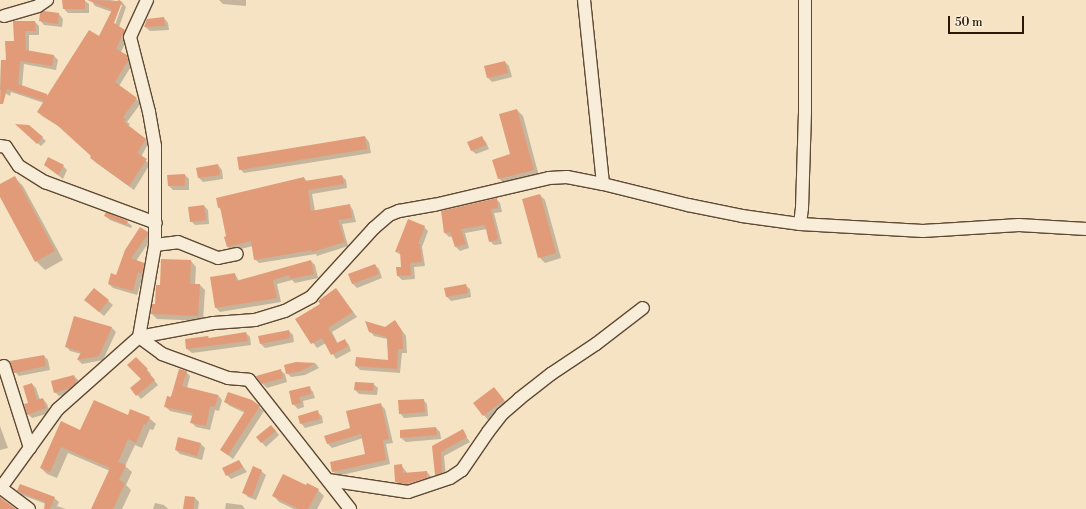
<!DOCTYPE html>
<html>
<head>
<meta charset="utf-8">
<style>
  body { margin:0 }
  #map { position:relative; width:1086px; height:509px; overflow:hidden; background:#f5e3c3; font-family:"Libre Bodoni",serif }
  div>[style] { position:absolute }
  .shadow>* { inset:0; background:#0003 }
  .building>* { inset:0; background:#e29b78 }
  .roads { filter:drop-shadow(1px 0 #5f4934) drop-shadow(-1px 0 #5f4934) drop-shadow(0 1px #5f4934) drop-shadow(0 -1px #5f4934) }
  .street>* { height:12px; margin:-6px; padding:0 6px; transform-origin:6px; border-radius:6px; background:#f8edd8 }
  span { translate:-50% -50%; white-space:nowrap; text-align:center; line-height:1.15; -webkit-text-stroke:3px #f8edd8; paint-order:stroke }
  .scale { position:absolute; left:948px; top:16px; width:76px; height:18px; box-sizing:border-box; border:2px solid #2d1605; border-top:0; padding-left:5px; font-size:12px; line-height:14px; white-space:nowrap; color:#2d1605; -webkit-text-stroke:3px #f8edd8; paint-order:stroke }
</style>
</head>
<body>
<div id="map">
  <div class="shadow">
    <i style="clip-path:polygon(63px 0,84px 0,89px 4px,89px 13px,68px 13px,64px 9px)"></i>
    <i style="clip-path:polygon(evenodd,91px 0,110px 0,122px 2px,126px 7px,119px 27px,129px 35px,121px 52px,131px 61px,132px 65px,119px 86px,141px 103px,127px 122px,130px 124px,128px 126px,149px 142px,141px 157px,150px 164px,134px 190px,95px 162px,92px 156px,63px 129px,42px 116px,38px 112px,44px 103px,11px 92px,10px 96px,0 90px,1px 61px,7px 61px,15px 42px,14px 22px,35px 22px,39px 26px,39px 35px,29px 35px,29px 52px,54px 56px,58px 60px,56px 70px,24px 64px,22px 86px,48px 96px,99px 37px,112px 12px,95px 6px,91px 0,120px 5px,122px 5px,114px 28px,112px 27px,120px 5px)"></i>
    <i style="clip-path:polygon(219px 0,246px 0,246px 6px,223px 4px)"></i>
    <i style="clip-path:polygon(59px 14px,63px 19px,62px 27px,44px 25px,40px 20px)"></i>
    <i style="clip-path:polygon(164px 18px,168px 23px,169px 30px,150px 31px,145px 27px,147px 20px)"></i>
    <i style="clip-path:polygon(505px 62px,509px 66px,512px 77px,492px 82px,488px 78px)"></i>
    <i style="clip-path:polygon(517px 110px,523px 116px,539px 176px,505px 185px,499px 178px,511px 155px)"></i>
    <i style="clip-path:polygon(17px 125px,29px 126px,46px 141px,41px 146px)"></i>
    <i style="clip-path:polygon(365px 137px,369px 142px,371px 153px,244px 173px,240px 169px)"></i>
    <i style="clip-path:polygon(482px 138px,486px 142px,489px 149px,476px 154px,471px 150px)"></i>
    <i style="clip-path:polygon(45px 165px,63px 166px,67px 170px,63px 179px)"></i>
    <i style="clip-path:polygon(218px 165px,222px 170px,223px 179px,203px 182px,199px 178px,197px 168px)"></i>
    <i style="clip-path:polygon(185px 175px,189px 179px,189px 190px,173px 190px,169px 186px,168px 176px)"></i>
    <i style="clip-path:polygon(342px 176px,346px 180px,347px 188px,312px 194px,315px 211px,349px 205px,353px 210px,356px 222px,342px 224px,348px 246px,317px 256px,316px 254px,259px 263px,255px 259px,253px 246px,232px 251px,228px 247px,225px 238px,228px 237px,222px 210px,218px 207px,304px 178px,307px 181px)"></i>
    <i style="clip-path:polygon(14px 177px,23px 186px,63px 260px,45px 270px,36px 261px,0 195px,0 185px)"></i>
    <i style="clip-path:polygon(540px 195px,545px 200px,561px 258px,545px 263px,539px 257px)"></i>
    <i style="clip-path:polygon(496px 199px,500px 203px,502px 212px,494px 213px,502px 244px,494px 245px,490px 241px,487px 229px,465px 233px,469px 248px,460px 251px,456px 247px,453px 236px,449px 237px,444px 232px)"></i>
    <i style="clip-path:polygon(204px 206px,208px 210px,209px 224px,195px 225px,191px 221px)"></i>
    <i style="clip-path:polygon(105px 216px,127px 222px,132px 226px,131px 228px,110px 220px)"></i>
    <i style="clip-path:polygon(424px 227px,428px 231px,422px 247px,425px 266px,414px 267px,415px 279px,402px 280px,398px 276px,398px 268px,402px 268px,401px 255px,396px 252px)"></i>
    <i style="clip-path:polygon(147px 233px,151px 239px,136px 261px,144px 264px,148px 268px,146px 277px,143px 276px,137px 295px,113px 288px,109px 284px,117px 276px)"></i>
    <i style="clip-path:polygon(191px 261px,196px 267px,195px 285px,200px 285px,205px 290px,203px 321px,157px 319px,152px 314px,161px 286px)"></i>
    <i style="clip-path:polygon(311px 261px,315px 265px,318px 278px,295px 283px,292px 280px,277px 284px,281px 302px,220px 312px,216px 308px,235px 274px,239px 281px)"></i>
    <i style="clip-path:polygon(375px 265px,379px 269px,382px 278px,357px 288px,352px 283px)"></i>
    <i style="clip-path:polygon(465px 285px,470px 289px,471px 297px,451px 301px,447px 297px,445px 289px)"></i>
    <i style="clip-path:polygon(94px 289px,113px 305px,104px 316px,90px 304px)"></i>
    <i style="clip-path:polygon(340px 294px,357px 317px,332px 332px,338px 344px,345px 340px,349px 345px,351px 351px,336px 359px,326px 343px,317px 348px,296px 320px)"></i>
    <i style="clip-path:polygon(75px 317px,112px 328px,116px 332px,103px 360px,82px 364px,78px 360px,81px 354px,70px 351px,66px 346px)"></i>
    <i style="clip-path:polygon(395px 321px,406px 336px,407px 353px,402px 353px,400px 373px,360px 370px,356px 366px,389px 361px,387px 339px,374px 336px,370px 331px,385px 328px)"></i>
    <i style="clip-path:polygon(289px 331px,293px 335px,294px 342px,265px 348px,260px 343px)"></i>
    <i style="clip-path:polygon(246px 333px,250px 337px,251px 345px,192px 353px,187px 349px,186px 340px,210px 339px)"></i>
    <i style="clip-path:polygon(44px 356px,48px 360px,50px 370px,19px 376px,15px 372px)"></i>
    <i style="clip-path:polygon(136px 358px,151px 374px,150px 375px,158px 385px,141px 399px,132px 389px,143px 379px)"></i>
    <i style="clip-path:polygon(296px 363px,316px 364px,319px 368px,305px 375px,291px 377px,287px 373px)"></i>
    <i style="clip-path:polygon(280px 370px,285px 374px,287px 382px,267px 388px,263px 384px)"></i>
    <i style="clip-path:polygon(186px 372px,190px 376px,187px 388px,218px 395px,222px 400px,219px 411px,215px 410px,210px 430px,196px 427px,192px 423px,193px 416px,170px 411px,165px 406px)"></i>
    <i style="clip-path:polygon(74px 376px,78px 380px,80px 387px,75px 392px,59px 396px,55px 392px)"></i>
    <i style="clip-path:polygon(32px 384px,36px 388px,40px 400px,43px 399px,47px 404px,50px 413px,32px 418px,28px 414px)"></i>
    <i style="clip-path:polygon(373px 384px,378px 388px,377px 395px,359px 394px,355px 390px)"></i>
    <i style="clip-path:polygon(309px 387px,313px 392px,315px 398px,303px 401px,304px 407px,298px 409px,293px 404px,290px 392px)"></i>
    <i style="clip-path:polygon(498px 393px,508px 405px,488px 420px,474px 403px)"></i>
    <i style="clip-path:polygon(423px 400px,427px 404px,428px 416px,404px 418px,400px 413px)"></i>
    <i style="clip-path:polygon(225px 402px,259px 407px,264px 411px,233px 459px,221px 450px,245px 413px,230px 406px)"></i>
    <i style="clip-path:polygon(381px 405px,385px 409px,393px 443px,386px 444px,390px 464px,337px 476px,333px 471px,366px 455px,363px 438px,332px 448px,328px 444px,351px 429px)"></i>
    <i style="clip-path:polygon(317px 412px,322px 416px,323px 423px,305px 428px,301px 423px)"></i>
    <i style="clip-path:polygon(128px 416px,149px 418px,156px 424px,153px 430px,150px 429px,142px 448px,135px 445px,125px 466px,132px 472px,126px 485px,131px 490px,122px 509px,95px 509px,110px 471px,68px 453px,57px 478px,47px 474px,41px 468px,61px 422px,81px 431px)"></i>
    <i style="clip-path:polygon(0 426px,8px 448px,0 450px)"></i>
    <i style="clip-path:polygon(436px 428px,440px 432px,441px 439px,406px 442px,401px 438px)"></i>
    <i style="clip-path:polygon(275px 430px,279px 435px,266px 447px,257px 437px)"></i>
    <i style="clip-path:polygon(462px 431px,470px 442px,444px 456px,446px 477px,440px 479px,436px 475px,433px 447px)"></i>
    <i style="clip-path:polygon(201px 444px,205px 448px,202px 460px,180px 454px,176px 450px)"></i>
    <i style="clip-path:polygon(239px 461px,247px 472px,231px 479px,227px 475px)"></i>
    <i style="clip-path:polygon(evenodd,401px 465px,408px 474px,427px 472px,433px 479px,403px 489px,396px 482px,401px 465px,422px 478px,427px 479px,403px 487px,402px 485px,422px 478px)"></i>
    <i style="clip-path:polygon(261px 471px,266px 475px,256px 500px,248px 497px,244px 493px)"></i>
    <i style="clip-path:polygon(306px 487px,318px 490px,324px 496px,317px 509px,294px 509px,279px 502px,274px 496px)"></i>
    <i style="clip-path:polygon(18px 490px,54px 498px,59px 502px,57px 506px,66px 509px,45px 509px,46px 504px,22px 495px)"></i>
    <i style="clip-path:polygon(195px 498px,199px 502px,198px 509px,184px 509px)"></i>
    <i style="clip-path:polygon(155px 503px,164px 505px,168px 509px,153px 509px)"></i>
    <i style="clip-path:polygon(226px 503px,242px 505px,245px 509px,225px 509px)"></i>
  </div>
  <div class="building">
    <i style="clip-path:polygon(62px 0,85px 0,85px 9px,63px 9px)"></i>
    <i style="clip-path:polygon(87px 0,117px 1px,119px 0,122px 2px,114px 23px,125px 30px,116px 49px,127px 55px,128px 61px,115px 82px,137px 98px,123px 117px,126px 119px,124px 122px,146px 139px,137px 153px,147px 159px,129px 186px,90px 158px,91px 156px,57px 125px,37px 112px,44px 101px,7px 89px,3px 104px,0 104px,1px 60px,6px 60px,5px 41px,14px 41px,13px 21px,35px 21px,36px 31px,25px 31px,26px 50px,54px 55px,52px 66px,20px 61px,18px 84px,47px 94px,47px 96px,89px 30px,99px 36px,112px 10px)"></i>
    <i style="clip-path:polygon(44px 11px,59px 13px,58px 24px,39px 21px,40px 13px)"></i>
    <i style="clip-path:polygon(164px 17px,165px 26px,144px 27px,147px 19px)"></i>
    <i style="clip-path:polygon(505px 61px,508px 73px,487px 78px,484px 66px)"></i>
    <i style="clip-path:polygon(517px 109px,534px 170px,498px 179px,492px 160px,510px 154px,499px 114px)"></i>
    <i style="clip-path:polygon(15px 124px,29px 125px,43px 137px,37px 144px)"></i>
    <i style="clip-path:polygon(365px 136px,367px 149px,239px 170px,237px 157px)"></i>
    <i style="clip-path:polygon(482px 136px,486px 145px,471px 151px,467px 142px)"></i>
    <i style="clip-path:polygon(48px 157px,64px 165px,58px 175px,44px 165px)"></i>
    <i style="clip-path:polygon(218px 164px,220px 175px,198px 178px,196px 168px)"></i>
    <i style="clip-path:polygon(185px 174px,185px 186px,168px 186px,167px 175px)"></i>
    <i style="clip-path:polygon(342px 175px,344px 184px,308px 190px,311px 211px,350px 204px,352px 218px,338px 220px,345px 242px,312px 252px,312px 250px,254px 260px,251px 241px,227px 247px,224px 237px,226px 236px,220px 207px,218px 208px,216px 198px,304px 177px,305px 181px)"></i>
    <i style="clip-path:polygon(15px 176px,55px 251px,35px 262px,0 197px,0 184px)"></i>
    <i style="clip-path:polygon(540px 194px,556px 253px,538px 258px,522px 199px)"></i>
    <i style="clip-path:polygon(497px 198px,498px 208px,491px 209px,498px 239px,489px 242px,485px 225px,461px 229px,466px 244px,455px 247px,450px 232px,444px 233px,441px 211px)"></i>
    <i style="clip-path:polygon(204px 205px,206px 220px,190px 222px,188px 207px)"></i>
    <i style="clip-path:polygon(106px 212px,128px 221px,126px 225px,104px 216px)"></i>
    <i style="clip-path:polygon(408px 219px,425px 226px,418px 244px,420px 244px,422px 262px,410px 263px,411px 275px,397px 276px,396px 267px,401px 267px,400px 251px,395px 252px)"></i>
    <i style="clip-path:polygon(140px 227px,148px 232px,148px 234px,131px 258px,144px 263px,142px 274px,138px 272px,133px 291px,108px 284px,111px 273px,116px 275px,125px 250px)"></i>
    <i style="clip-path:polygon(161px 259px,191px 260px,190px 284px,200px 284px,198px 316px,151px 314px,152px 304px,155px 304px,156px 285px,160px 285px)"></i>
    <i style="clip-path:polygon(311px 260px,314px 274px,290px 279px,289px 275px,273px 280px,277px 298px,215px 308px,210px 277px,235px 273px,236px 281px)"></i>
    <i style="clip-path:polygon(375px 264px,379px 274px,352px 284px,348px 274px)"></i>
    <i style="clip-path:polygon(466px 284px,468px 293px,446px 297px,444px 288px)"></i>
    <i style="clip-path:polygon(94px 288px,109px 300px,99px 312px,84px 300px)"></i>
    <i style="clip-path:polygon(336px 288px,353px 312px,328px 328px,337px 343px,345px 339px,347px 344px,347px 347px,331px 355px,322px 338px,311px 344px,295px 319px,320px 304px,318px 301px)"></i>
    <i style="clip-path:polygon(74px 316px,112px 327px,99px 356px,77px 360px,81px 352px,65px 347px)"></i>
    <i style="clip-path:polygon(395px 320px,402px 331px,403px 349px,398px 349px,397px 369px,355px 366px,356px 357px,388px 360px,387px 337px,369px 332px,365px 321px,385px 327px)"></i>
    <i style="clip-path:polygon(289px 330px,290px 338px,260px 344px,258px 336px)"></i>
    <i style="clip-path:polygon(246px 332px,248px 341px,186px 349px,185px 339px,208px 336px,209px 338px)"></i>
    <i style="clip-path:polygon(44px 355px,46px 366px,14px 373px,10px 361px)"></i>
    <i style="clip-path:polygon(136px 357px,148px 369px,146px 370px,155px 380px,136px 396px,130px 388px,141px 379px,127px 365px)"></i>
    <i style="clip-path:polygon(296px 362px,316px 363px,301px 371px,286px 374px,284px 365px)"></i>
    <i style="clip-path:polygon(179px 369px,187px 371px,182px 386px,218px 395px,215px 407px,210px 406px,206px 426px,190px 423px,193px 413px,164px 407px,167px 396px,171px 397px)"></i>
    <i style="clip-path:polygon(281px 369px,283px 378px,262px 384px,257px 378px,256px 376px)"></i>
    <i style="clip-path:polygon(74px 375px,76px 383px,70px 388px,54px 393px,51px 381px)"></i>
    <i style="clip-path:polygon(355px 382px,374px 383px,373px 391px,354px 390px)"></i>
    <i style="clip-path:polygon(32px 383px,37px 400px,43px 398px,46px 408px,27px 415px,24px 404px,28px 403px,23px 386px)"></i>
    <i style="clip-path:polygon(310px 386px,311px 394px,299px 397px,301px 403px,292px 405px,289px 391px)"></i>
    <i style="clip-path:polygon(494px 387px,504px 400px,483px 416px,473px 403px)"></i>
    <i style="clip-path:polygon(228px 392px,252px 400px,260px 406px,228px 455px,220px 450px,245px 411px,224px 402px)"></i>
    <i style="clip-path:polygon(424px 399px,425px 412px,399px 414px,398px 400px)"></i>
    <i style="clip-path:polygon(94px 400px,128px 415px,130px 409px,150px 417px,146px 425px,144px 424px,136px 443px,128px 439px,118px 462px,126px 465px,119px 480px,125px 483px,113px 509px,91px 509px,110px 468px,61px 447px,50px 472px,40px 468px,61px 421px,80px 430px)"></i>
    <i style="clip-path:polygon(381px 403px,389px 439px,383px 440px,386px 460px,332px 472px,330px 462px,365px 454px,361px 434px,327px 444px,324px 436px,350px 428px,346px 411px)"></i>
    <i style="clip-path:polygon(318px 410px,320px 419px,300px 424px,298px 416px)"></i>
    <i style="clip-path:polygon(271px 425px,276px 431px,261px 443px,256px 437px)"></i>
    <i style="clip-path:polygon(436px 427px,437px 435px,400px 438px,400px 430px)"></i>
    <i style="clip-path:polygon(463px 429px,467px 437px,441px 452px,442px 473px,435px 475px,432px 446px)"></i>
    <i style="clip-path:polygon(178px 437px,201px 443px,197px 456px,175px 450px)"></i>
    <i style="clip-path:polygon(239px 460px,243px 467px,226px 476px,222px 468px)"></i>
    <i style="clip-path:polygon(402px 464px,403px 473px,427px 471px,427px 478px,407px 484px,395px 482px,394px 465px)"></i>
    <i style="clip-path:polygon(253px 466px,262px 470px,252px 497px,242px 493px)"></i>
    <i style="clip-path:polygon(283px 474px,306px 485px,307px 483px,319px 489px,308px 509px,299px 509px,272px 496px)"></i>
    <i style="clip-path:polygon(20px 484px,55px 497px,50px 509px,44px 509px,45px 502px,17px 491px)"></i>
    <i style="clip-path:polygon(185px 496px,195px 497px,193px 509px,183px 509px)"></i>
    <i style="clip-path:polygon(0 497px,1px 498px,16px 509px,0 509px)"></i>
  </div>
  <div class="roads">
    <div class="street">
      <i style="left:584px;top:0;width:185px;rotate:84.1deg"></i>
      <i style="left:4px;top:16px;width:35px;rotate:-16deg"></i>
      <i style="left:38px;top:6px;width:11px;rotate:-34deg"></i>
      <i style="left:0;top:146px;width:6px;rotate:9deg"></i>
      <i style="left:6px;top:147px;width:23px;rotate:56deg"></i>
      <i style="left:19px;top:166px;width:31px;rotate:32deg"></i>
      <i style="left:45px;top:182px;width:118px;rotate:20.3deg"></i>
      <i style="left:800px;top:224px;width:16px;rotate:-83deg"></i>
      <i style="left:802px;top:208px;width:97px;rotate:-88.2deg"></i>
      <i style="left:805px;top:111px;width:111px;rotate:-90deg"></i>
      <i style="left:155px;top:245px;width:23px;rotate:-7deg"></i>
      <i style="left:178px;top:242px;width:43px;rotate:21.8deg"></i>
      <i style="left:218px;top:258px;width:19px;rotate:-12deg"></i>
      <i style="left:139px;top:337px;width:76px;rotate:-10.6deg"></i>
      <i style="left:214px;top:323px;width:41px;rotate:-4.2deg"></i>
      <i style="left:255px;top:320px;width:31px;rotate:-17deg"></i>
      <i style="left:285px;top:311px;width:30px;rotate:-28deg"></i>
      <i style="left:311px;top:297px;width:93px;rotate:-47.6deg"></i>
      <i style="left:374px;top:228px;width:20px;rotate:-41deg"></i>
      <i style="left:389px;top:215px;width:11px;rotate:-22deg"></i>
      <i style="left:399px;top:211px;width:36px;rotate:-10deg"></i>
      <i style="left:434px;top:205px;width:118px;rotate:-13.2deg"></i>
      <i style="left:549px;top:178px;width:18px;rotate:-3deg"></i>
      <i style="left:567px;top:177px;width:37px;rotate:11deg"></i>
      <i style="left:603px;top:184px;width:88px;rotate:13.9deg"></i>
      <i style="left:688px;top:205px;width:55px;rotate:11.5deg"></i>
      <i style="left:742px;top:216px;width:59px;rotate:7.9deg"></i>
      <i style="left:800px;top:224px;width:123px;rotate:3.3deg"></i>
      <i style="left:923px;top:231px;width:96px;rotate:-3.6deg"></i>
      <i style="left:1019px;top:225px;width:67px;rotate:3.4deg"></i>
      <i style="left:139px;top:337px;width:29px;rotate:36deg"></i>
      <i style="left:162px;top:354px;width:70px;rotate:20deg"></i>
      <i style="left:228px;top:378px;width:21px;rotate:5deg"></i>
      <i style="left:249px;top:380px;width:164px;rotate:51.9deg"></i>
      <i style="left:4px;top:366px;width:86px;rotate:72.4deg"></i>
      <i style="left:328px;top:480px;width:81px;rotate:8.5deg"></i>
      <i style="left:408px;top:492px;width:44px;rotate:-18.4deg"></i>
      <i style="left:450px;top:478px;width:14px;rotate:-34deg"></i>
      <i style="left:462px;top:470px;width:46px;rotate:-55.6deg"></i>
      <i style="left:488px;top:432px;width:23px;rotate:-52deg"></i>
      <i style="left:502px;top:414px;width:23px;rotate:-41deg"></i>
      <i style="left:519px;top:399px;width:41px;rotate:-38deg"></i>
      <i style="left:551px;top:374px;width:54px;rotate:-33.7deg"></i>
      <i style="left:596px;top:344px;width:59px;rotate:-37.5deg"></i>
      <i style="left:1px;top:488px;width:35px;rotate:37deg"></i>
      <i style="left:0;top:489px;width:99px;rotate:-54.1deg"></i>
      <i style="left:58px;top:409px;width:108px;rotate:-41.6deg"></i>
      <i style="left:139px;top:337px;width:93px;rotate:-80.1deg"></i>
      <i style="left:155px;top:245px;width:99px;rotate:-90deg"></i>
      <i style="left:155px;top:146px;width:35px;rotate:-100deg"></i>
      <i style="left:149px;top:112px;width:77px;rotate:-104.2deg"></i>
      <i style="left:130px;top:37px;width:41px;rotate:-65.3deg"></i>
    </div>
  </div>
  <div class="scale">50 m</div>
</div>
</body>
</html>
